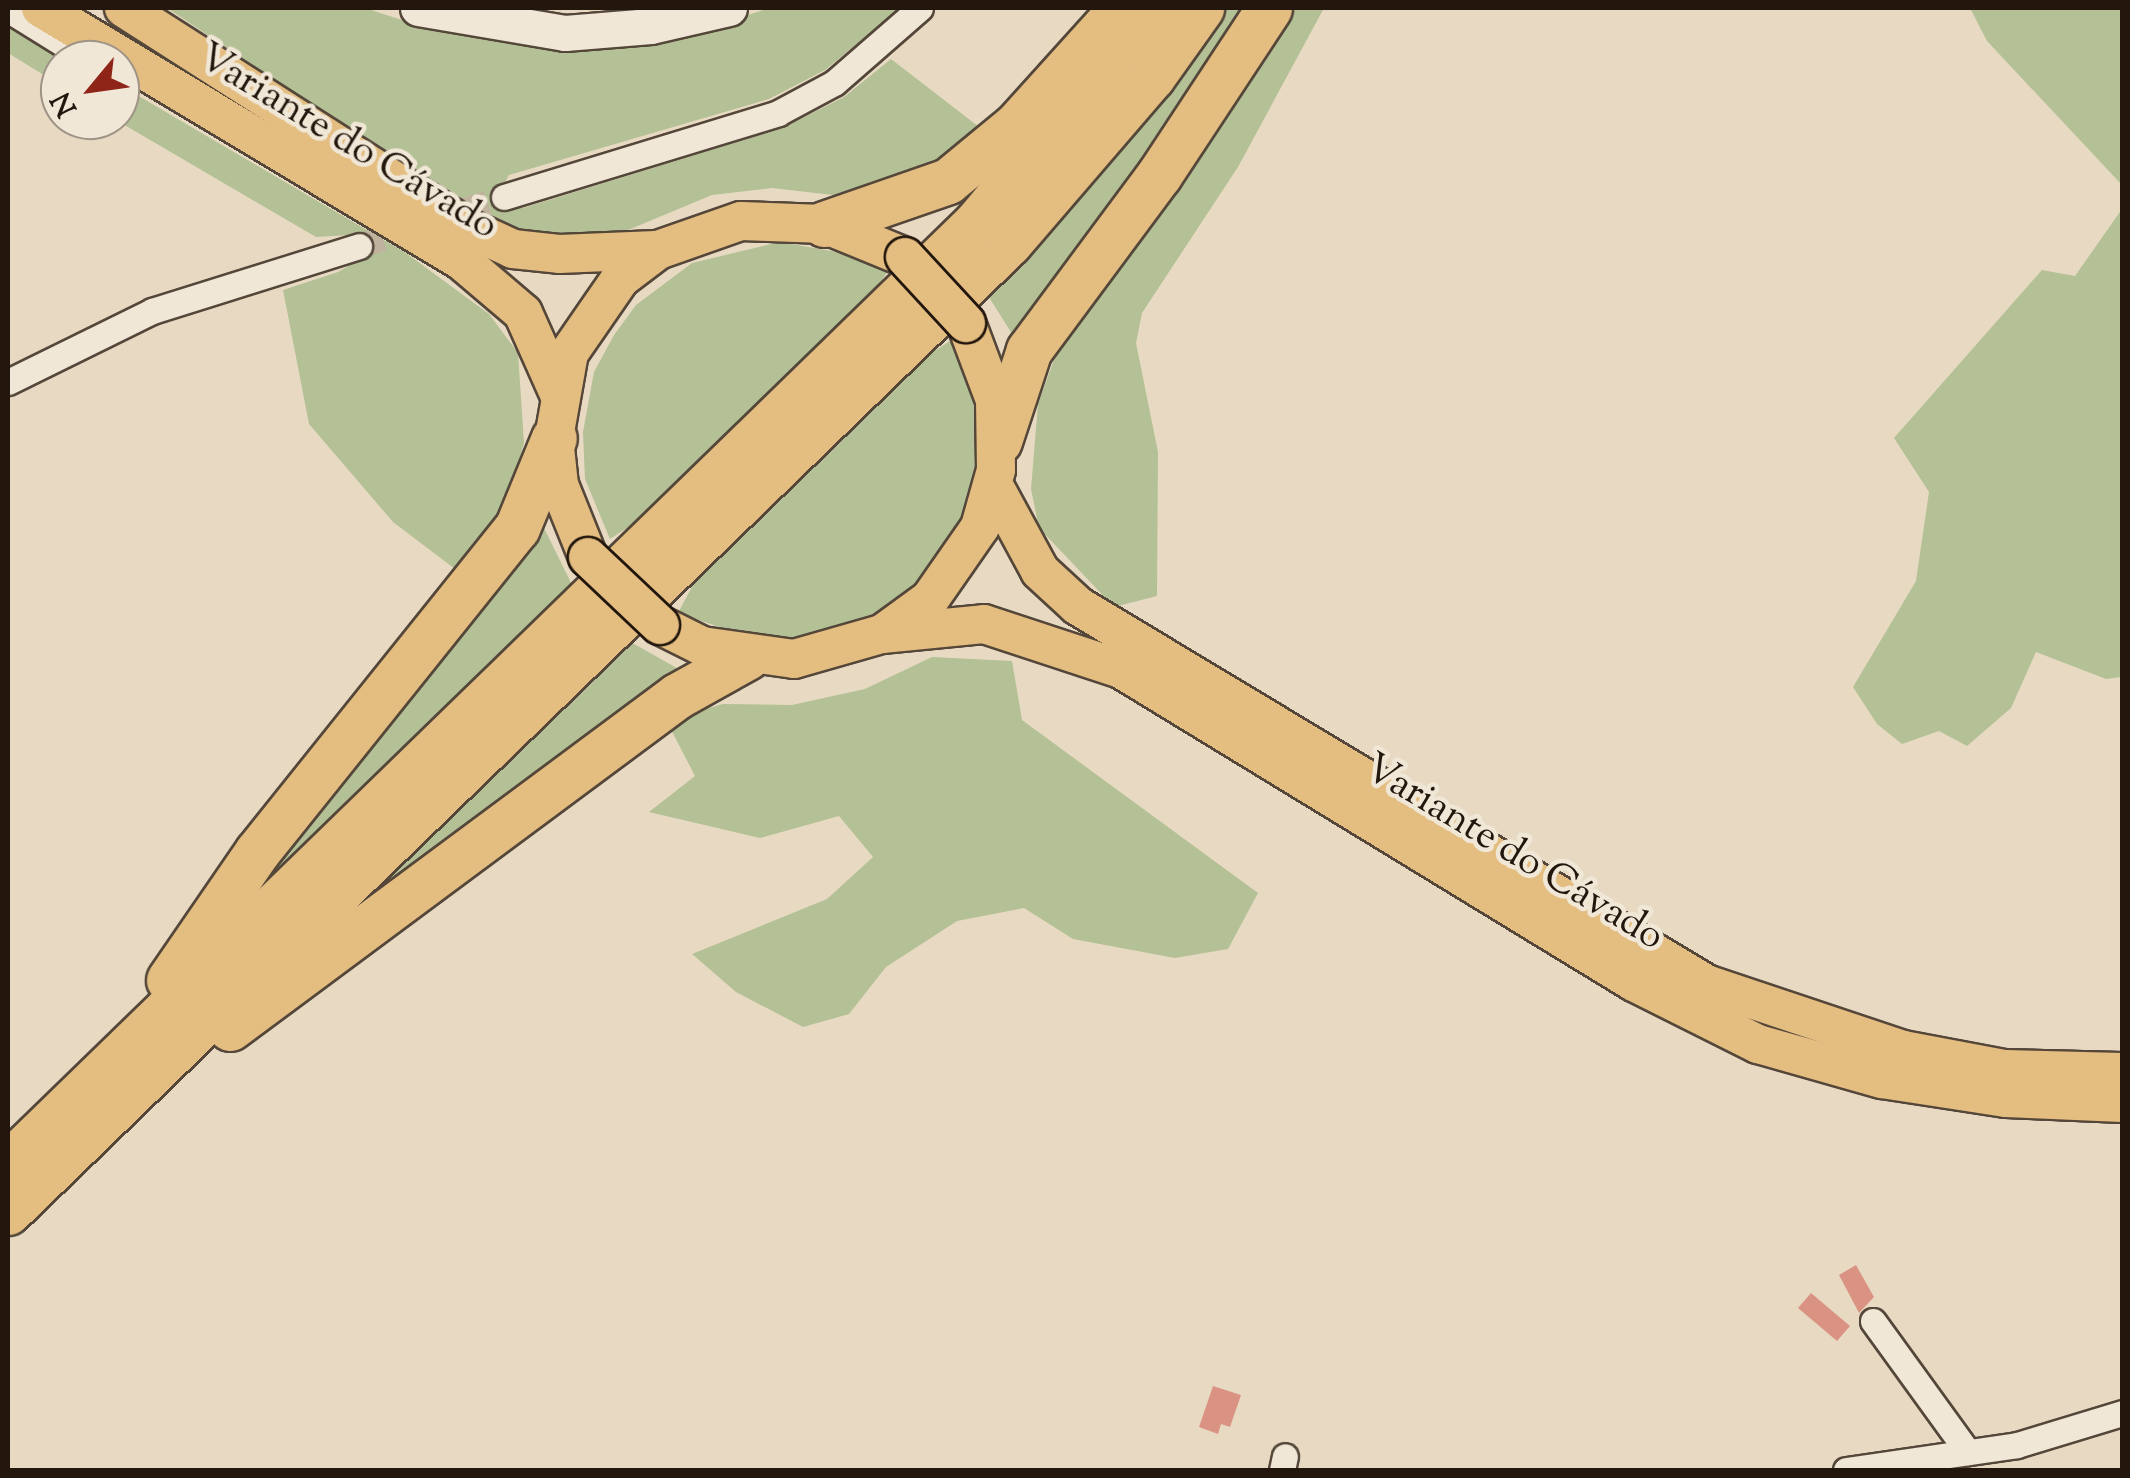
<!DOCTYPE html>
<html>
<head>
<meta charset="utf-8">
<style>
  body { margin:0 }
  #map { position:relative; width:2130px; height:1478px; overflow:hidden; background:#e8dac2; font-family:"Sorts Mill Goudy",serif }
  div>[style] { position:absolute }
  .green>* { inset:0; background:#b4c095 }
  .building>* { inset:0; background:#da9383 }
  .street-tunnel>* { height:25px; margin-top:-12.5px; transform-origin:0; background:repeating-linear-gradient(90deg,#c0b39e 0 25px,transparent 0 37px) }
  .roads { filter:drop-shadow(2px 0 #54473a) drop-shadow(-2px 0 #54473a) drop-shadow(0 2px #54473a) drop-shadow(0 -2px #54473a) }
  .street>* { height:25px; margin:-12.5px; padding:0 12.5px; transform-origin:12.5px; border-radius:12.5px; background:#f0e7d7 }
  .secondary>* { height:35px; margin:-17.5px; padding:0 17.5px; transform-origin:17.5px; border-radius:17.5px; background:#f0e7d7 }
  .primary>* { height:38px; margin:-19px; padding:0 19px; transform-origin:19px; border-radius:19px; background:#e4bd81 }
  .highway>* { height:45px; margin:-22.5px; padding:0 22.5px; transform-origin:22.5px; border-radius:22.5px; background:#e4bd81 }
  .bridges { filter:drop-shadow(2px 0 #22160d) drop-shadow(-2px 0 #22160d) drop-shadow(0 2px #22160d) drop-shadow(0 -2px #22160d) }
  .primary-bridge>* { height:38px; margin:-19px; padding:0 19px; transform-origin:19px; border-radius:19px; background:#e4bd81 }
  span { translate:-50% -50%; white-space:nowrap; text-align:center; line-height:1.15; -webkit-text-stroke:9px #f0e7d7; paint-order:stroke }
  .street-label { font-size:40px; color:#22160d }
  .frame { position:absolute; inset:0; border:10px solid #22160d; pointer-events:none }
  .north { position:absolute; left:40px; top:40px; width:100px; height:100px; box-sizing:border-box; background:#f0e7d7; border:2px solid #9e9386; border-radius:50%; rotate:241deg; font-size:28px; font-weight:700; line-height:40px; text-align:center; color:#22160d }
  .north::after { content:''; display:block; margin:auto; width:35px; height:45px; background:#8f2418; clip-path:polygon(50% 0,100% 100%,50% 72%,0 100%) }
</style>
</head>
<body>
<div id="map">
  <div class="green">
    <i style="clip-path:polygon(167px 8px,365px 8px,414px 24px,717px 25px,769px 8px,900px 8px,825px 70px,769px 99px,509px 175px,503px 186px,512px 206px,523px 208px,783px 128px,844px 97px,891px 59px,983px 130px,949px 158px,850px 197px,772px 188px,712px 195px,628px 230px,551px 237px,501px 225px,441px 190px)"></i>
    <i style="clip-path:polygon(1224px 8px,1248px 8px,1197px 94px,1014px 337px,987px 294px,1170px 85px)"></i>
    <i style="clip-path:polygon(1296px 8px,1324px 8px,1238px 167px,1142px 313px,1136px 343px,1158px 452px,1157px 596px,1114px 607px,1039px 528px,1031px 489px,1038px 404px,1060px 343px,1184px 183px)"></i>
    <i style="clip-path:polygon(1970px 8px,2122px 8px,2122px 185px,1987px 41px)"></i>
    <i style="clip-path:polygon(8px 19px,77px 60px,60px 60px,60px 85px,8px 53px)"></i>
    <i style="clip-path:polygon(120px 85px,406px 253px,489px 314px,518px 353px,524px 443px,505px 507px,459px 572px,393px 522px,309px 424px,283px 290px,338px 272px,357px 261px,359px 246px,349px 235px,316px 237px,116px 120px)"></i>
    <i style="clip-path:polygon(2122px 209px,2122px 677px,2106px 679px,2036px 652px,2011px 708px,1967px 746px,1939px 731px,1902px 744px,1877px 724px,1853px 687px,1916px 581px,1929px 492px,1894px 438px,2042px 270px,2075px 276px)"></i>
    <i style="clip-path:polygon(780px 242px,854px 255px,888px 271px,861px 310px,656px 509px,610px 539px,585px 479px,583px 432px,594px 372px,614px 335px,636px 305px,692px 263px)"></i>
    <i style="clip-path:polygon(952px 340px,979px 410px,982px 449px,960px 532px,923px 586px,849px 631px,810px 641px,767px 643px,678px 613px,702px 568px,908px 367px)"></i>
    <i style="clip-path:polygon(543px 526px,574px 589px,220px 936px,274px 859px)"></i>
    <i style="clip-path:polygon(629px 641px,682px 671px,272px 986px)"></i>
    <i style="clip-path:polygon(932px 657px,1012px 661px,1022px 720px,1258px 893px,1228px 949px,1175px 958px,1073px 939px,1024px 908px,957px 921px,886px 967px,849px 1014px,803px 1027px,736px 992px,692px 954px,827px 899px,873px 857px,839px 816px,760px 838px,649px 812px,695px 776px,666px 720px,723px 704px,792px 705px,865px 689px)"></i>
  </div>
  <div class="building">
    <i style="clip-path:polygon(1856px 1265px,1874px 1297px,1859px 1313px,1839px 1275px)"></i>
    <i style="clip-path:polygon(1811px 1293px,1850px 1326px,1837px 1341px,1798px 1308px)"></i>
    <i style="clip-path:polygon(1213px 1386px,1241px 1395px,1230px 1427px,1221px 1424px,1218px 1434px,1199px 1427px)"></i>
  </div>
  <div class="street-tunnel">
    <i style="left:359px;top:246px;width:153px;rotate:-18.7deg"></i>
  </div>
  <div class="roads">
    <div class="street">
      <i style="left:504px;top:197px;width:287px;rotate:-17deg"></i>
      <i style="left:778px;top:113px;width:64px;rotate:-28.2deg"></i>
      <i style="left:834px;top:83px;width:114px;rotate:-41.1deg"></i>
      <i style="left:8px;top:382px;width:161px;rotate:-26.2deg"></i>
      <i style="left:152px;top:311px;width:217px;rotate:-17.4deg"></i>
      <i style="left:1873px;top:1321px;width:162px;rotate:54.1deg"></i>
      <i style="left:1282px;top:1470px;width:14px;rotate:-78deg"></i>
      <i style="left:1846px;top:1470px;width:173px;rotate:-8.3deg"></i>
      <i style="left:2017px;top:1445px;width:110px;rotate:-16.9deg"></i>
    </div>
    <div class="secondary">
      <i style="left:15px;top:8px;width:59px;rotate:31.8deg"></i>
      <i style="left:418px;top:8px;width:149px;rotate:9.7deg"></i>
      <i style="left:565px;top:33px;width:86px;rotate:-4.7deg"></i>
      <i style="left:651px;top:26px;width:80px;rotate:-13deg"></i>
    </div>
    <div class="primary">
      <i style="left:41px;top:8px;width:491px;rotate:31deg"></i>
      <i style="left:462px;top:261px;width:80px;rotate:40.4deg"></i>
      <i style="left:523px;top:313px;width:91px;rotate:66deg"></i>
      <i style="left:124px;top:8px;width:411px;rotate:32.6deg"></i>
      <i style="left:470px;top:229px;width:47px;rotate:24.9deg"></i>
      <i style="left:513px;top:249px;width:46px;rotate:6.2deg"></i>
      <i style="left:559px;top:254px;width:97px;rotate:-2.4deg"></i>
      <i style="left:993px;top:484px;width:99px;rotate:61.6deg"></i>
      <i style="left:1040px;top:571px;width:52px;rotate:42.6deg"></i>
      <i style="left:1078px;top:606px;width:733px;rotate:31.04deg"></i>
      <i style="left:1706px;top:984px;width:208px;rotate:18.5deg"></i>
      <i style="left:1903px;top:1050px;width:104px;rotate:10.6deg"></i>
      <i style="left:2005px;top:1069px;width:117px;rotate:1.5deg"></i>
      <i style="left:588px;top:557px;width:78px;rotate:-111.9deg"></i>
      <i style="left:559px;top:485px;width:47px;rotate:-96.1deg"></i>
      <i style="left:554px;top:438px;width:86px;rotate:-80deg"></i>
      <i style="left:569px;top:353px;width:90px;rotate:-55.4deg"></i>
      <i style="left:620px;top:279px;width:48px;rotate:-37.3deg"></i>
      <i style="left:658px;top:250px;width:88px;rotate:-19.3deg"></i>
      <i style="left:741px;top:221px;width:83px;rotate:2.1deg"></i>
      <i style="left:824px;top:224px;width:87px;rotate:22.2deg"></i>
      <i style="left:660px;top:625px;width:47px;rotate:26.6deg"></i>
      <i style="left:702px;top:646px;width:93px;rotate:8deg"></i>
      <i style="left:794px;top:659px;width:91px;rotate:-15.9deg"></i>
      <i style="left:882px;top:634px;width:59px;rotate:-36.1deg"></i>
      <i style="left:930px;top:599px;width:88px;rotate:-55.2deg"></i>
      <i style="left:980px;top:527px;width:59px;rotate:-74.3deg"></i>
      <i style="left:996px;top:470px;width:70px;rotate:-90.8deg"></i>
      <i style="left:995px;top:400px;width:82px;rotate:-110.6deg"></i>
      <i style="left:882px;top:634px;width:102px;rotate:-5.6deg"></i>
      <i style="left:984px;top:624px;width:144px;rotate:18.2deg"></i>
      <i style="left:1121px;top:669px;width:601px;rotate:31.39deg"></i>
      <i style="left:1634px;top:982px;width:139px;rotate:26.6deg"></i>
      <i style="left:1758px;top:1044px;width:129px;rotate:15.8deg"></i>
      <i style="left:1882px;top:1079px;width:125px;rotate:8.7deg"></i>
      <i style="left:2006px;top:1098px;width:116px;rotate:2.5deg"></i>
    </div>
    <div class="highway">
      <i style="left:824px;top:224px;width:131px;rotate:-19.1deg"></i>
      <i style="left:948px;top:181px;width:88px;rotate:-39.5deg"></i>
      <i style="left:1016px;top:125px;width:140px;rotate:-47.9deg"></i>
      <i style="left:999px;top:441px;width:96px;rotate:-71.8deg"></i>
      <i style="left:1029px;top:350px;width:218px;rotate:-53.4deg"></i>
      <i style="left:1159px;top:175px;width:200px;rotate:-56.6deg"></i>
      <i style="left:169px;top:980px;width:155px;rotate:-55.5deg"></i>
      <i style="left:257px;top:852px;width:415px;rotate:-51.3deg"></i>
      <i style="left:517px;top:528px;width:97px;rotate:-67.7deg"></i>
      <i style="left:230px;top:1028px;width:557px;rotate:-36.6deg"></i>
      <i style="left:677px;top:696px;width:80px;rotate:-29.1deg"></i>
      <i style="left:8px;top:1164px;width:1350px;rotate:-44.19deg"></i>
      <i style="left:976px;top:223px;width:280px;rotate:-50.1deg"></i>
      <i style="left:8px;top:1212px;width:1393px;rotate:-44.07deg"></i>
      <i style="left:1009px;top:243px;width:219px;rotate:-49.3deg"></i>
      <i style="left:1152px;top:77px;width:85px;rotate:-54.6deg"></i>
    </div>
  </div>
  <div class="bridges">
    <div class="primary-bridge">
      <i style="left:905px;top:257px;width:90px;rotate:47.3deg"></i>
      <i style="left:588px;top:557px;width:99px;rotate:43.4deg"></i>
    </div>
  </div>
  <div class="street-label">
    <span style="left:347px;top:143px;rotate:31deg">Variante do Cávado</span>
    <span style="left:1513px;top:854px;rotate:31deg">Variante do Cávado</span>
  </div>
  <div class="frame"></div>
  <div class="north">N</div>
</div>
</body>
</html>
